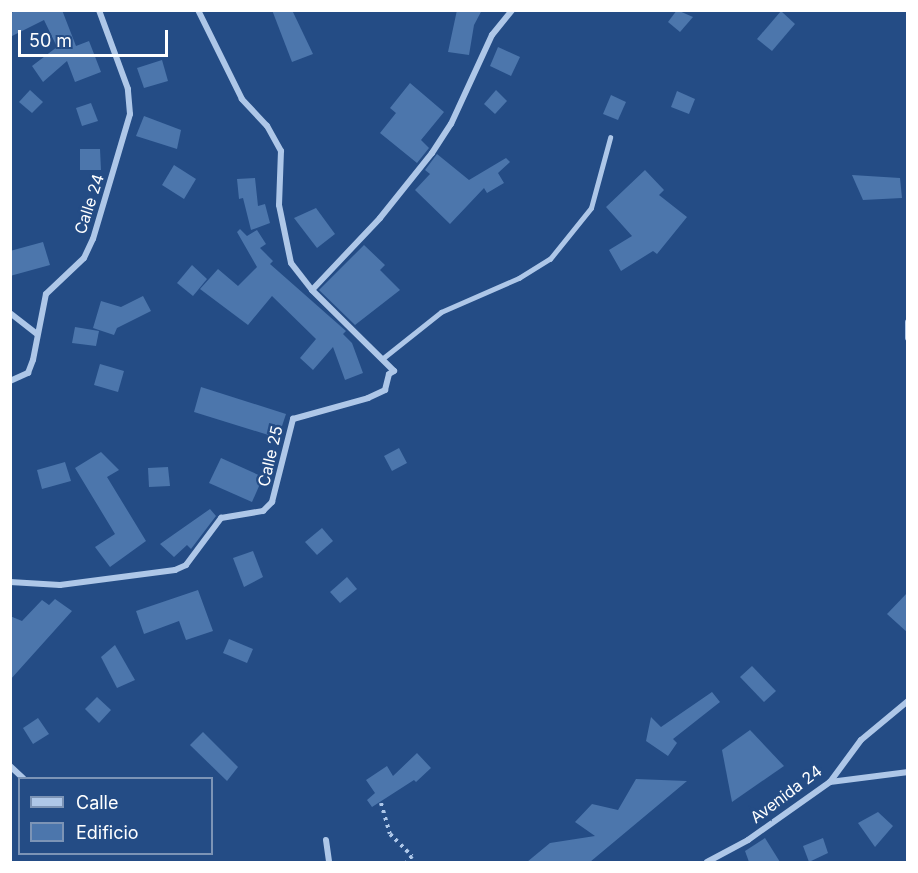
<!DOCTYPE html>
<html>
<head>
<meta charset="utf-8">
<style>
  body { margin:0 }
  #map { position:relative; width:918px; height:873px; overflow:hidden; background:#244c85; font-family:Inter,sans-serif }
  div>[style] { position:absolute }
  .building>* { inset:0; background:#4c76ac }
  .path>* { height:4px; margin-top:-2px; transform-origin:0; background:repeating-linear-gradient(90deg,#aec7e8 0 3px,transparent 0 7.5px) }
  .lane>* { height:4.5px; margin:-2.25px; padding:0 2.25px; transform-origin:2.25px; border-radius:2.25px; background:#aec7e8 }
  .street>* { height:6px; margin:-3px; padding:0 3px; transform-origin:3px; border-radius:3px; background:#aec7e8 }
  span { translate:-50% -50%; white-space:nowrap; text-align:center; line-height:1.15; -webkit-text-stroke:5px #244c85; paint-order:stroke }
  .street-label { font-size:16px; color:#fff }
  .frame { position:absolute; inset:0; border:12px solid #fff; pointer-events:none }
  .legend { position:absolute; left:18px; top:777px; width:195px; height:78px; box-sizing:border-box; background:#244c85; border:2px solid #7c94b6; margin:0; padding:8px 10px; list-style:none; font-size:18px; color:#fff }
  .legend li { display:flex; align-items:center; gap:12px; height:30px }
  .legend b { width:30px; border:2px solid #7c94b6 }
  .scale { position:absolute; left:18px; top:30px; width:150px; height:27px; box-sizing:border-box; border:3px solid #fff; border-top:0; padding-left:8px; font-size:18px; line-height:21px; white-space:nowrap; color:#fff; -webkit-text-stroke:4px #244c85; paint-order:stroke }
</style>
</head>
<body>
<div id="map">
  <div class="building">
    <i style="clip-path:polygon(16px 10px,62px 10px,76px 46px,89px 41px,101px 72px,75px 82px,67px 61px,43px 82px,32px 66px,57px 47px,44px 20px,10px 37px,10px 14px)"></i>
    <i style="clip-path:polygon(272px 10px,292px 10px,313px 54px,292px 62px)"></i>
    <i style="clip-path:polygon(457px 10px,482px 10px,474px 25px,469px 55px,448px 52px)"></i>
    <i style="clip-path:polygon(677px 10px,693px 17px,680px 32px,668px 22px)"></i>
    <i style="clip-path:polygon(781px 11px,795px 24px,772px 51px,757px 39px)"></i>
    <i style="clip-path:polygon(498px 47px,520px 57px,511px 76px,490px 66px)"></i>
    <i style="clip-path:polygon(162px 60px,168px 81px,144px 88px,137px 68px)"></i>
    <i style="clip-path:polygon(410px 83px,444px 112px,421px 140px,429px 148px,417px 163px,380px 133px,396px 113px,390px 108px)"></i>
    <i style="clip-path:polygon(30px 90px,43px 102px,32px 113px,19px 102px)"></i>
    <i style="clip-path:polygon(496px 90px,507px 101px,495px 114px,484px 104px)"></i>
    <i style="clip-path:polygon(677px 91px,695px 99px,689px 114px,671px 107px)"></i>
    <i style="clip-path:polygon(611px 95px,626px 102px,618px 120px,603px 114px)"></i>
    <i style="clip-path:polygon(91px 103px,98px 121px,82px 126px,76px 108px)"></i>
    <i style="clip-path:polygon(144px 116px,181px 130px,177px 149px,136px 136px)"></i>
    <i style="clip-path:polygon(80px 149px,100px 149px,101px 170px,80px 170px)"></i>
    <i style="clip-path:polygon(437px 154px,469px 180px,506px 158px,510px 162px,498px 173px,504px 183px,487px 193px,484px 188px,450px 224px,415px 190px,430px 174px,425px 170px)"></i>
    <i style="clip-path:polygon(174px 165px,196px 179px,184px 199px,162px 185px)"></i>
    <i style="clip-path:polygon(645px 170px,664px 190px,659px 195px,687px 217px,657px 254px,653px 251px,621px 271px,609px 250px,632px 236px,606px 207px)"></i>
    <i style="clip-path:polygon(852px 175px,900px 178px,902px 198px,863px 200px)"></i>
    <i style="clip-path:polygon(255px 178px,258px 206px,265px 204px,270px 223px,251px 230px,243px 198px,239px 199px,237px 179px)"></i>
    <i style="clip-path:polygon(316px 208px,335px 234px,317px 248px,294px 218px)"></i>
    <i style="clip-path:polygon(240px 229px,247px 236px,257px 230px,266px 244px,260px 248px,273px 261px,270px 264px,346px 331px,343px 334px,352px 343px,363px 373px,345px 380px,333px 347px,313px 370px,300px 358px,316px 339px,272px 296px,248px 325px,200px 289px,218px 269px,238px 286px,257px 267px,237px 232px)"></i>
    <i style="clip-path:polygon(43px 242px,50px 265px,10px 276px,10px 251px)"></i>
    <i style="clip-path:polygon(364px 245px,385px 265px,380px 270px,400px 290px,355px 325px,319px 290px)"></i>
    <i style="clip-path:polygon(192px 265px,207px 279px,193px 296px,177px 283px)"></i>
    <i style="clip-path:polygon(143px 296px,151px 311px,117px 328px,114px 335px,93px 328px,101px 301px,121px 307px)"></i>
    <i style="clip-path:polygon(75px 327px,99px 331px,96px 346px,72px 343px)"></i>
    <i style="clip-path:polygon(100px 364px,124px 371px,118px 392px,94px 385px)"></i>
    <i style="clip-path:polygon(201px 387px,286px 414px,278px 438px,194px 412px)"></i>
    <i style="clip-path:polygon(399px 448px,407px 463px,392px 471px,384px 456px)"></i>
    <i style="clip-path:polygon(101px 452px,119px 470px,107px 477px,146px 541px,110px 567px,95px 547px,115px 534px,75px 468px)"></i>
    <i style="clip-path:polygon(221px 458px,263px 477px,252px 502px,209px 483px)"></i>
    <i style="clip-path:polygon(65px 462px,71px 481px,42px 489px,37px 470px)"></i>
    <i style="clip-path:polygon(168px 467px,170px 486px,149px 487px,148px 468px)"></i>
    <i style="clip-path:polygon(210px 509px,216px 516px,191px 549px,187px 545px,174px 557px,160px 544px)"></i>
    <i style="clip-path:polygon(322px 528px,333px 541px,317px 555px,305px 542px)"></i>
    <i style="clip-path:polygon(253px 551px,263px 577px,244px 587px,233px 558px)"></i>
    <i style="clip-path:polygon(347px 577px,357px 589px,340px 603px,330px 592px)"></i>
    <i style="clip-path:polygon(198px 590px,213px 631px,186px 640px,179px 621px,144px 634px,136px 611px)"></i>
    <i style="clip-path:polygon(908px 592px,908px 633px,887px 614px)"></i>
    <i style="clip-path:polygon(55px 599px,72px 611px,10px 680px,10px 616px,22px 621px,42px 600px,49px 605px)"></i>
    <i style="clip-path:polygon(229px 639px,253px 649px,247px 663px,223px 653px)"></i>
    <i style="clip-path:polygon(115px 645px,135px 680px,117px 688px,101px 657px)"></i>
    <i style="clip-path:polygon(752px 666px,776px 691px,764px 702px,740px 677px)"></i>
    <i style="clip-path:polygon(712px 692px,720px 702px,673px 739px,677px 743px,668px 756px,646px 741px,651px 717px,661px 727px)"></i>
    <i style="clip-path:polygon(97px 697px,111px 710px,99px 723px,85px 709px)"></i>
    <i style="clip-path:polygon(38px 718px,49px 734px,33px 744px,23px 728px)"></i>
    <i style="clip-path:polygon(750px 730px,784px 766px,732px 802px,722px 750px)"></i>
    <i style="clip-path:polygon(203px 732px,238px 767px,227px 781px,190px 745px)"></i>
    <i style="clip-path:polygon(417px 753px,431px 768px,416px 782px,414px 780px,372px 807px,367px 800px,375px 793px,366px 780px,387px 766px,393px 776px)"></i>
    <i style="clip-path:polygon(636px 779px,687px 781px,590px 862px,527px 862px,550px 843px,595px 836px,575px 822px,592px 804px,618px 810px)"></i>
    <i style="clip-path:polygon(878px 812px,893px 826px,875px 847px,858px 823px)"></i>
    <i style="clip-path:polygon(765px 838px,780px 862px,749px 862px,745px 851px)"></i>
    <i style="clip-path:polygon(823px 838px,828px 853px,809px 862px,803px 846px)"></i>
  </div>
  <div class="path">
    <i style="left:381px;top:803px;width:32px;rotate:74deg"></i>
    <i style="left:390px;top:834px;width:31px;rotate:45deg"></i>
    <i style="left:412px;top:856px;width:8px;rotate:130deg"></i>
  </div>
  <div class="lane">
    <i style="left:382px;top:359px;width:75px;rotate:-38.5deg"></i>
    <i style="left:441px;top:312px;width:85px;rotate:-23.6deg"></i>
    <i style="left:519px;top:278px;width:36px;rotate:-32deg"></i>
    <i style="left:550px;top:259px;width:65px;rotate:-51.2deg"></i>
    <i style="left:591px;top:208px;width:73px;rotate:-74.8deg"></i>
  </div>
  <div class="street">
    <i style="left:312px;top:290px;width:99px;rotate:-46.6deg"></i>
    <i style="left:380px;top:218px;width:83px;rotate:-51.3deg"></i>
    <i style="left:432px;top:153px;width:35px;rotate:-57deg"></i>
    <i style="left:451px;top:124px;width:98px;rotate:-65.3deg"></i>
    <i style="left:492px;top:35px;width:32px;rotate:-51deg"></i>
    <i style="left:10px;top:313px;width:34px;rotate:38deg"></i>
    <i style="left:908px;top:322px;width:16px;rotate:90deg"></i>
    <i style="left:10px;top:381px;width:20px;rotate:-24deg"></i>
    <i style="left:28px;top:373px;width:14px;rotate:-69deg"></i>
    <i style="left:33px;top:360px;width:67px;rotate:-78.9deg"></i>
    <i style="left:46px;top:294px;width:52px;rotate:-43.5deg"></i>
    <i style="left:84px;top:258px;width:21px;rotate:-65deg"></i>
    <i style="left:93px;top:239px;width:130px;rotate:-73.5deg"></i>
    <i style="left:130px;top:114px;width:25px;rotate:-95deg"></i>
    <i style="left:128px;top:89px;width:84px;rotate:-110.2deg"></i>
    <i style="left:10px;top:582px;width:50px;rotate:3.4deg"></i>
    <i style="left:60px;top:585px;width:116px;rotate:-7.4deg"></i>
    <i style="left:175px;top:570px;width:12px;rotate:-24deg"></i>
    <i style="left:186px;top:565px;width:59px;rotate:-53.3deg"></i>
    <i style="left:221px;top:518px;width:43px;rotate:-9.5deg"></i>
    <i style="left:263px;top:511px;width:13px;rotate:-45deg"></i>
    <i style="left:272px;top:502px;width:86px;rotate:-75.8deg"></i>
    <i style="left:293px;top:419px;width:78px;rotate:-15.6deg"></i>
    <i style="left:368px;top:398px;width:19px;rotate:-25deg"></i>
    <i style="left:385px;top:390px;width:16px;rotate:-76deg"></i>
    <i style="left:389px;top:374px;width:6px;rotate:-31deg"></i>
    <i style="left:394px;top:371px;width:115px;rotate:-135.4deg"></i>
    <i style="left:312px;top:290px;width:34px;rotate:-128deg"></i>
    <i style="left:291px;top:263px;width:59px;rotate:-101.7deg"></i>
    <i style="left:279px;top:205px;width:54px;rotate:-87.9deg"></i>
    <i style="left:281px;top:151px;width:29px;rotate:-119deg"></i>
    <i style="left:267px;top:126px;width:37px;rotate:-133deg"></i>
    <i style="left:242px;top:99px;width:99px;rotate:-116.3deg"></i>
    <i style="left:10px;top:766px;width:18px;rotate:43deg"></i>
    <i style="left:830px;top:782px;width:79px;rotate:-7.3deg"></i>
    <i style="left:326px;top:840px;width:22px;rotate:82deg"></i>
    <i style="left:707px;top:862px;width:47px;rotate:-28.2deg"></i>
    <i style="left:748px;top:840px;width:100px;rotate:-35.3deg"></i>
    <i style="left:830px;top:782px;width:52px;rotate:-53.6deg"></i>
    <i style="left:861px;top:740px;width:61px;rotate:-39.7deg"></i>
  </div>
  <div class="street-label">
    <span style="left:89px;top:204px;rotate:-72deg">Calle 24</span>
    <span style="left:270px;top:456px;rotate:-77deg">Calle 25</span>
    <span style="left:786px;top:794px;rotate:-37deg">Avenida 24</span>
  </div>
  <div class="frame"></div>
  <ul class="legend">
  <li><b style="height:8px;background:#aec7e8"></b>Calle</li>
  <li><b style="height:16px;background:#4c76ac"></b>Edificio</li>
  </ul>
  <div class="scale">50 m</div>
</div>
</body>
</html>
